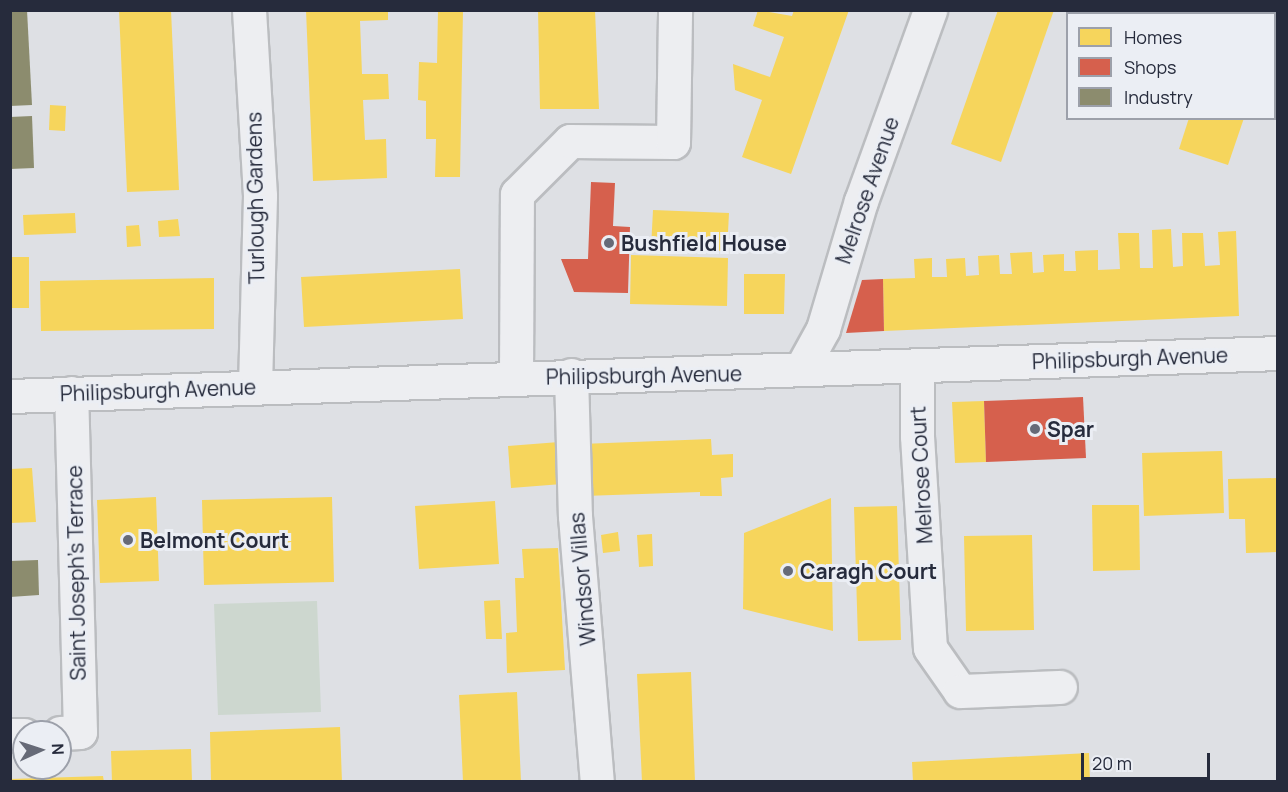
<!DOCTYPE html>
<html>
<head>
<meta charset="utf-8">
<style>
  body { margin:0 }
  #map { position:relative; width:1288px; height:792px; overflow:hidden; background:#dee0e4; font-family:Manrope,sans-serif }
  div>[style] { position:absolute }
  .green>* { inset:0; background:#cdd7cf }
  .homes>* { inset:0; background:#f6d55c }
  .shops>* { inset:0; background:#d6604d }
  .industry>* { inset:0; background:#8c8c6e }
  .roads { filter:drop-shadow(2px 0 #bbbdc0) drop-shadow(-2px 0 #bbbdc0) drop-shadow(0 2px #bbbdc0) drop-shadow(0 -2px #bbbdc0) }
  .minor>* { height:33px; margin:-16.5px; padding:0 16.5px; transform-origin:16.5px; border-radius:16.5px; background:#edeef1 }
  .dots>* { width:16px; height:16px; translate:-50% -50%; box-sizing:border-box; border:3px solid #ebeef4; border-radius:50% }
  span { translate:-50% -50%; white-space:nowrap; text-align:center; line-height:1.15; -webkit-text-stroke:6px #ebeef4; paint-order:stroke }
  .street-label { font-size:21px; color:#262b3c }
  .poi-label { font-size:21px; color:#262b3c; font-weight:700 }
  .left { translate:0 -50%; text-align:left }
  .frame { position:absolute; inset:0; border:12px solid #262b3c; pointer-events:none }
  .legend { position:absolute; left:1066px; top:12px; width:210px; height:108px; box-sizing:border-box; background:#ebeef4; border:2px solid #9ca0aa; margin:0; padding:8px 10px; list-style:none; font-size:18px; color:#262b3c }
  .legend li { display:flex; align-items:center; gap:12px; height:30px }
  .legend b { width:30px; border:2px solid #9ca0aa }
  .north { position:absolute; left:12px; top:720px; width:60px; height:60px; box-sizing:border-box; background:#ebeef4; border:2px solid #9ca0aa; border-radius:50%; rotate:87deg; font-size:16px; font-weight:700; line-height:24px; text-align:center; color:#262b3c }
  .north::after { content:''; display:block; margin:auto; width:21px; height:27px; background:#666a77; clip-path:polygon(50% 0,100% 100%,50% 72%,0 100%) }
  .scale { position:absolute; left:1081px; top:753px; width:129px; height:27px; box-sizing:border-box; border:3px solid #262b3c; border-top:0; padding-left:8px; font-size:18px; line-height:21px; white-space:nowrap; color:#262b3c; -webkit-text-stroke:4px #ebeef4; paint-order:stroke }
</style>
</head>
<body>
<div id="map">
  <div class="green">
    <i style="clip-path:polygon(317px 601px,321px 712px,218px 715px,214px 604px)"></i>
  </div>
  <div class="homes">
    <i style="clip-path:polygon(119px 10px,171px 10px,179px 190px,127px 192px)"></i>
    <i style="clip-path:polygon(306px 10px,388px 10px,388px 20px,360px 21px,362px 74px,388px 74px,389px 99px,363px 100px,365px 140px,386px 139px,387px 178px,313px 181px)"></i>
    <i style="clip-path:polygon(438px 10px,463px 10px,460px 177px,435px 177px,436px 139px,426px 139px,426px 101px,418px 100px,419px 62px,437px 63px)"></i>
    <i style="clip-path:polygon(538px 10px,595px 10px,599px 109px,540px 109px)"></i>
    <i style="clip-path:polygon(758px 10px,792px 16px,794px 10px,849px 10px,791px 174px,742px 157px,762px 100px,735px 90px,733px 64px,770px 77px,784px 37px,753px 26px)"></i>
    <i style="clip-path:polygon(998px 10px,1054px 10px,1001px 162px,951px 144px)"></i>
    <i style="clip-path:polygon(1105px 10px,1121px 10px,1120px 14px)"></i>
    <i style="clip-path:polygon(1196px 10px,1278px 10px,1278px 15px,1275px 23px,1275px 14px,1191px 14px)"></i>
    <i style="clip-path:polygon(50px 105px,66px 106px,65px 131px,49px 130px)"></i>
    <i style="clip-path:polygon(1189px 118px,1244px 118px,1228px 165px,1179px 149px)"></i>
    <i style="clip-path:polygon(653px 210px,729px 213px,727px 251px,651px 248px)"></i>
    <i style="clip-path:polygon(75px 213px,76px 233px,24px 235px,23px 215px)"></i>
    <i style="clip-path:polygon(178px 219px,180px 236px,159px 237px,158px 221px)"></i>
    <i style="clip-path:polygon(139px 225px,141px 246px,127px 247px,126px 226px)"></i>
    <i style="clip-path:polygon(1171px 229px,1173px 267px,1183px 266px,1182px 233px,1203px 233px,1205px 266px,1220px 265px,1218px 232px,1236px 231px,1239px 316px,884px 331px,883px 279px,915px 278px,914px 259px,932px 258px,932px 277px,947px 277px,946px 259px,965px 258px,966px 276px,979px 275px,978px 256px,999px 255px,1000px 274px,1012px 274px,1010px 253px,1032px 252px,1033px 273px,1044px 272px,1043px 255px,1064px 254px,1064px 271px,1076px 271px,1075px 251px,1098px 250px,1098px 270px,1120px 269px,1118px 233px,1139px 233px,1140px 268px,1153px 268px,1152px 230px)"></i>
    <i style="clip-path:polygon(631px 255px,728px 258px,727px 306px,630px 304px)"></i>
    <i style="clip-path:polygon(10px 257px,29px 257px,29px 308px,10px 308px)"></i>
    <i style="clip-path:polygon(460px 269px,463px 319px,304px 327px,301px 277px)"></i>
    <i style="clip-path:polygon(744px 274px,785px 274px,784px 314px,744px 314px)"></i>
    <i style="clip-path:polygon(214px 278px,214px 329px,41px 331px,40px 281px)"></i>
    <i style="clip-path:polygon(984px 401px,986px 462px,955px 463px,952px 402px)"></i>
    <i style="clip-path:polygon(711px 439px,712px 455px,733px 454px,733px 477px,721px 478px,722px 496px,700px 496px,700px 492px,584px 496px,581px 444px)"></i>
    <i style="clip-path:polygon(559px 442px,562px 484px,511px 488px,508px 446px)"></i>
    <i style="clip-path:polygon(1222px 451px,1224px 513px,1144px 516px,1142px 453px)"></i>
    <i style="clip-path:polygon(32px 468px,36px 522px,10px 523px,10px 469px)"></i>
    <i style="clip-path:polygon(1278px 478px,1278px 552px,1246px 553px,1245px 519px,1229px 519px,1228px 479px)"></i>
    <i style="clip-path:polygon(156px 497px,159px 581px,100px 583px,97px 500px)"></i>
    <i style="clip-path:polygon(332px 497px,334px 582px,204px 585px,202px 500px)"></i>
    <i style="clip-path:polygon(831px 498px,833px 631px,743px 609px,744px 533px)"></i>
    <i style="clip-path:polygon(495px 501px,499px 564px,419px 569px,415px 506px)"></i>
    <i style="clip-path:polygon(1092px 505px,1139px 505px,1140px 570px,1093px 571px)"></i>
    <i style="clip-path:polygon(897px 506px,901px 640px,858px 641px,854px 507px)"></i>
    <i style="clip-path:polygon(618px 532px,620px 551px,603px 553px,601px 535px)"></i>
    <i style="clip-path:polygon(652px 534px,653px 566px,639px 567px,637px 535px)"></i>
    <i style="clip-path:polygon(1032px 535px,1034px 630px,966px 631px,964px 536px)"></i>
    <i style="clip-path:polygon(558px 548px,565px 670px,507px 673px,506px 633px,517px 632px,515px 578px,524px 578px,522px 549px)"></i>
    <i style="clip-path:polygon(500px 600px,502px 639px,486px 639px,484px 601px)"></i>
    <i style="clip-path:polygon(691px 672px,695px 782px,642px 782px,637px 674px)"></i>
    <i style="clip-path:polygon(517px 692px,521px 782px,463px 782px,459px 695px)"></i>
    <i style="clip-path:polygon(340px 727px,342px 782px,211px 782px,210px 732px)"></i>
    <i style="clip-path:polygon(191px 749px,192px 782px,112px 782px,111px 751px)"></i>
    <i style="clip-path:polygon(1089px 753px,1090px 782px,913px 782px,912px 762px)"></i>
    <i style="clip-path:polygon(103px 776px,104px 782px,10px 782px,10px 779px)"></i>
  </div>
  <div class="shops">
    <i style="clip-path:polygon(591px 182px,615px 183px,613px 226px,630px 227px,628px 293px,574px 292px,561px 259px,588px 259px)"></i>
    <i style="clip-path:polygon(883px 279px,884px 331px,846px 333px,862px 280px)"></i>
    <i style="clip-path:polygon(1083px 397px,1086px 458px,986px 462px,984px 401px)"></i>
  </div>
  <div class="industry">
    <i style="clip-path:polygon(10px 10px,27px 10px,32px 105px,10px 106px)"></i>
    <i style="clip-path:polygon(32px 116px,34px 168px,10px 169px,10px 117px)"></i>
    <i style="clip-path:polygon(38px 560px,39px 595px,10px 597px,10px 561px)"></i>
  </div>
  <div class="roads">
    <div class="minor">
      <i style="left:249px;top:10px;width:186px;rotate:86.6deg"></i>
      <i style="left:260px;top:196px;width:190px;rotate:91.5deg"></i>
      <i style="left:917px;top:365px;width:71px;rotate:90deg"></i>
      <i style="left:917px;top:436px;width:212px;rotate:86.5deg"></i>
      <i style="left:930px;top:648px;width:52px;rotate:55.1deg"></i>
      <i style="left:960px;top:691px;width:100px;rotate:-2.3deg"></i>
      <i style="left:801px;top:369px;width:46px;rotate:-61.2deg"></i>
      <i style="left:823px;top:329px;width:134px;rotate:-73.5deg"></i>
      <i style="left:861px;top:201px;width:203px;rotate:-70.1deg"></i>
      <i style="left:571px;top:375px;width:141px;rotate:88.4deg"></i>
      <i style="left:575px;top:516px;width:267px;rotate:85.3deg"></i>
      <i style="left:516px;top:377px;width:183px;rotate:-89.7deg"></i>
      <i style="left:517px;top:194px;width:75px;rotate:-45deg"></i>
      <i style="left:570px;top:141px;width:103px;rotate:0.6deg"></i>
      <i style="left:673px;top:142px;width:132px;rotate:-89.1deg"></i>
      <i style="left:10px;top:396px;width:1269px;rotate:-1.94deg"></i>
      <i style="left:60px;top:733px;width:20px;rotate:-3deg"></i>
      <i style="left:80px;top:732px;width:339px;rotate:-91.5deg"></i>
      <i style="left:10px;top:735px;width:14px"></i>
    </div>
  </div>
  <div class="dots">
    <i style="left:609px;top:243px;background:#666a77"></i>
    <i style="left:1035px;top:429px;background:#666a77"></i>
    <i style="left:128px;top:540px;background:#666a77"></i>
    <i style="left:788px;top:571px;background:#666a77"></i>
  </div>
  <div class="street-label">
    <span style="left:867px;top:190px;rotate:-71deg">Melrose Avenue</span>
    <span style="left:255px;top:198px;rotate:-91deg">Turlough Gardens</span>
    <span style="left:1130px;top:358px;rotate:-2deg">Philipsburgh Avenue</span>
    <span style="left:644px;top:375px;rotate:-1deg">Philipsburgh Avenue</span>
    <span style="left:158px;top:390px;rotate:-2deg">Philipsburgh Avenue</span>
    <span style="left:921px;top:475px;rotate:-93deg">Melrose Court</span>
    <span style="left:76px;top:573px;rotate:-91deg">Saint Joseph's Terrace</span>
    <span style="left:582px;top:579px;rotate:-95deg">Windsor Villas</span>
  </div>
  <div class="poi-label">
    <span class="left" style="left:621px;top:243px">Bushfield House</span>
    <span class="left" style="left:1047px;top:429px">Spar</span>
    <span class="left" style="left:140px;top:540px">Belmont Court</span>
    <span class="left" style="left:800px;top:571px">Caragh Court</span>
  </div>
  <div class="frame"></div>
  <ul class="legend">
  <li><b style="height:16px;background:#f6d55c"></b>Homes</li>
  <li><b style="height:16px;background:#d6604d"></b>Shops</li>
  <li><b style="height:16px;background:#8c8c6e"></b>Industry</li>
  </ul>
  <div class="north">N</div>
  <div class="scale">20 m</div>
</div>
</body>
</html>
